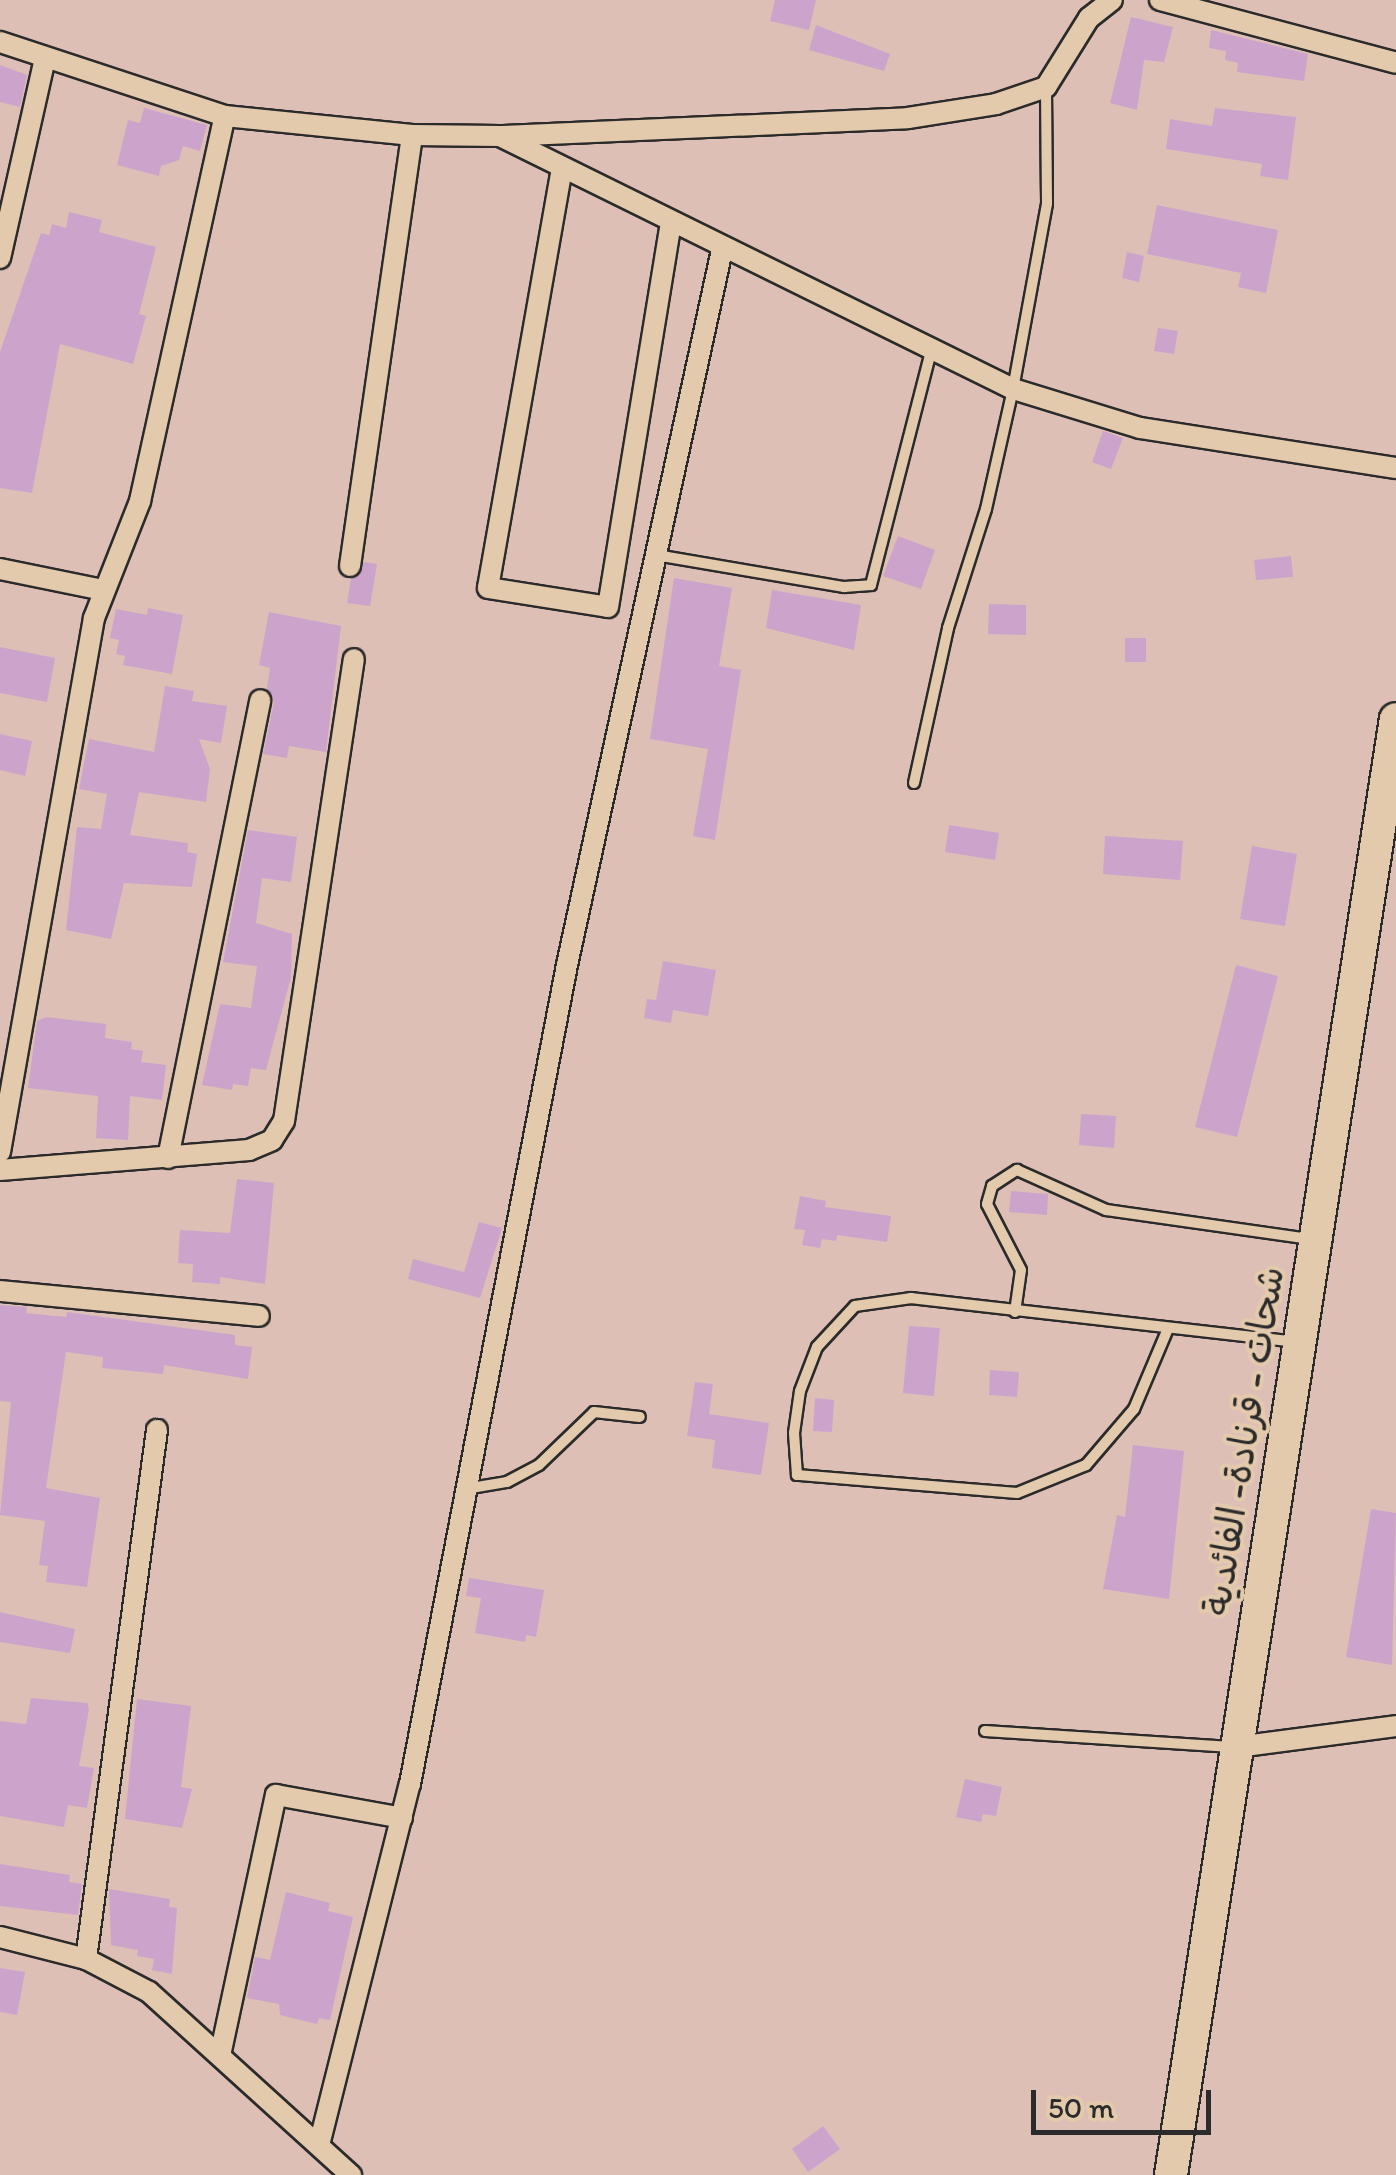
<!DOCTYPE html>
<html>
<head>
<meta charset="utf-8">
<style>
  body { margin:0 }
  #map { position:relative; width:1396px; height:2175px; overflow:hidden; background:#ddbfb5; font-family:Itim,"Playpen Sans Arabic",sans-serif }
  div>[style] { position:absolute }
  .building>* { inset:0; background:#cca4cb }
  .roads { filter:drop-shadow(2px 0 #2b2b2b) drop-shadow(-2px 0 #2b2b2b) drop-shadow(0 2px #2b2b2b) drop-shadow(0 -2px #2b2b2b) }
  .lane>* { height:10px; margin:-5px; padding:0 5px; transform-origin:5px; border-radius:5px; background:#e4caac }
  .street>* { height:20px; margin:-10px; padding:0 10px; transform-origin:10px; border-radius:10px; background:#e4caac }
  .primary>* { height:32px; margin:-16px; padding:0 16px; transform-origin:16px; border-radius:16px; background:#e4caac }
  span { translate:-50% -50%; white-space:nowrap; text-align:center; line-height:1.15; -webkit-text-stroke:8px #e4caac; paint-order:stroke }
  .street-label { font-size:38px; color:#2b2b2b }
  .scale { position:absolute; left:1031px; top:2090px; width:180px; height:45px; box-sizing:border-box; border:5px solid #2b2b2b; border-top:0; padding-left:12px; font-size:30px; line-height:35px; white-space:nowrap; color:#2b2b2b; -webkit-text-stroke:8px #e4caac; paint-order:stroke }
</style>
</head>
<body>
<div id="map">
  <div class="building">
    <i style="clip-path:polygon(775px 0,816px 0,809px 30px,770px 21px)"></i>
    <i style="clip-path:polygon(1131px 17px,1173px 27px,1164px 62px,1144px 60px,1137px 110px,1110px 103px)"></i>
    <i style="clip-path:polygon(816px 25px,890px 54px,884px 71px,809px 50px)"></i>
    <i style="clip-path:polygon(1211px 30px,1308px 54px,1304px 81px,1237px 72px,1238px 63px,1225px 60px,1226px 51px,1209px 48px)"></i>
    <i style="clip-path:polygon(0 65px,27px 75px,20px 107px,0 102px)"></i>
    <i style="clip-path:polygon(144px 108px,207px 125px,200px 151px,183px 146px,179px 160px,161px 166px,159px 176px,117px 165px,128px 120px,140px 123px)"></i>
    <i style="clip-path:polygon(1215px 108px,1296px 117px,1288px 180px,1260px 176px,1262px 164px,1166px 149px,1170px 119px,1212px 126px)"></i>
    <i style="clip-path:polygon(1157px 205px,1278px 230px,1266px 293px,1238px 287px,1241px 273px,1147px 254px)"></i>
    <i style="clip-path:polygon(69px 212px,102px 220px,99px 232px,156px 247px,139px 314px,146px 316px,133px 364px,60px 344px,32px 493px,0 488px,0 352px,41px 233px,49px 235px,52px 224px,66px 228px)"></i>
    <i style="clip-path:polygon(1127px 252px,1144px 256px,1139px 282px,1122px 278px)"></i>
    <i style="clip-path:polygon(1158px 328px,1178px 331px,1174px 354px,1154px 351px)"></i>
    <i style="clip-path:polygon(1103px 431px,1123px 438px,1111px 469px,1092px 462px)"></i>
    <i style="clip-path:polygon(898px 536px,935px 550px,921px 589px,883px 576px)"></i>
    <i style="clip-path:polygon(1291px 556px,1293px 577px,1256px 580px,1254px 560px)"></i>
    <i style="clip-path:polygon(364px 562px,377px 564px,370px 606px,347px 603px,351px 579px)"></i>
    <i style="clip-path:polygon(674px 578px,732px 588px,719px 666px,741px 670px,715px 840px,693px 836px,708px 749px,650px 739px)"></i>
    <i style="clip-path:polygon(772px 590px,861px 605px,854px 650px,766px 628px)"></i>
    <i style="clip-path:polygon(989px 604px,1026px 605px,1026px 635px,988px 634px)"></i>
    <i style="clip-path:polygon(148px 608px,183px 615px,172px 674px,123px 665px,125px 656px,116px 654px,119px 640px,110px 638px,116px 609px,147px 615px)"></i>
    <i style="clip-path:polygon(269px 612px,341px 626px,326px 752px,289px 746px,287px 758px,263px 754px,274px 702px,267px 688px,270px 668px,259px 665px)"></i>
    <i style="clip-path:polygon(1125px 638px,1146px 638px,1146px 662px,1125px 662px)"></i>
    <i style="clip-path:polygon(0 647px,55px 658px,47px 702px,0 693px)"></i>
    <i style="clip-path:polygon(165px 686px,194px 691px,192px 701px,227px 706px,221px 743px,199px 739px,210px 769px,206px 802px,139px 792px,130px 835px,188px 843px,187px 852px,197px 854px,192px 887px,124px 883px,111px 939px,66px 930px,77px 827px,101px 829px,107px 794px,79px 789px,89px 739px,154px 752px)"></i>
    <i style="clip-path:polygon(0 734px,32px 741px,25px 776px,0 770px)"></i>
    <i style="clip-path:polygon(949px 825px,999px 833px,995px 860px,945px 852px)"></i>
    <i style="clip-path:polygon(248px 830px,297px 837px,291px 882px,262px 878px,256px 923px,292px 934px,291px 977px,266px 1070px,251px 1068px,248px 1086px,233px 1084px,232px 1090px,202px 1085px,220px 1004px,251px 1008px,257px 966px,223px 962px)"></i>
    <i style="clip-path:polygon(1105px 836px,1183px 841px,1180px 880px,1103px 874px)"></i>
    <i style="clip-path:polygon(1252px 846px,1297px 854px,1285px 926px,1240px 919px)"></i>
    <i style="clip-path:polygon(663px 961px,716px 970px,708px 1016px,673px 1010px,671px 1023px,644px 1018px,647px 999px,656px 1000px)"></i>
    <i style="clip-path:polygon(1236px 965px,1278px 976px,1237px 1137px,1195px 1127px)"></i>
    <i style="clip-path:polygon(46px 1017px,106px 1024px,105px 1038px,132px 1042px,131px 1049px,143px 1051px,141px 1062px,166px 1065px,162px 1100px,130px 1096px,128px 1140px,96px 1138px,98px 1096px,28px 1088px,37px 1021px)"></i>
    <i style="clip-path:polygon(1081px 1114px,1116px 1116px,1114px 1148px,1079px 1145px)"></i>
    <i style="clip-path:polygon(237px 1179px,274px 1183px,265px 1284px,220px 1277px,220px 1284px,192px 1282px,193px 1264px,178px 1263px,180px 1230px,230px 1233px)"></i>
    <i style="clip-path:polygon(1011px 1191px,1048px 1194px,1047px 1215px,1009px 1212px)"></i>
    <i style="clip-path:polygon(800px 1196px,826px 1201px,825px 1207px,891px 1216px,887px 1242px,837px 1235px,836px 1241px,822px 1239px,820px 1248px,802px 1245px,805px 1230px,794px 1229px)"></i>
    <i style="clip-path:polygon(479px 1222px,502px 1228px,480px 1298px,408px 1279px,413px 1259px,464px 1272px)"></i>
    <i style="clip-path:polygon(0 1305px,27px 1307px,26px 1313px,66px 1317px,67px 1312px,235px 1335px,235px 1345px,252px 1347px,248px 1379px,164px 1365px,163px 1374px,102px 1368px,103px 1357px,66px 1352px,46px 1488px,100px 1498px,87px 1587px,46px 1582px,48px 1566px,39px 1565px,45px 1521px,0 1515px,11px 1402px,0 1401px)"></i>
    <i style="clip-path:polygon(909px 1326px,940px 1328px,934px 1396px,903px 1393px)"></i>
    <i style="clip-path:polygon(990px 1370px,1019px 1372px,1017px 1397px,989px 1395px)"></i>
    <i style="clip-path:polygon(695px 1382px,713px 1384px,709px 1414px,769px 1423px,761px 1475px,712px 1468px,715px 1440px,687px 1436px)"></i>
    <i style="clip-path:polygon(815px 1398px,834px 1400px,832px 1432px,813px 1431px)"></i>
    <i style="clip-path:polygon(1133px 1445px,1184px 1451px,1169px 1599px,1103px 1589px,1117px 1515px,1125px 1517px)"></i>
    <i style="clip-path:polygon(1371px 1509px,1396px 1513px,1392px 1665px,1346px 1657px)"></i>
    <i style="clip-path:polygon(469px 1578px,544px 1590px,536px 1637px,526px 1635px,525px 1642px,475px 1633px,481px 1598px,466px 1596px)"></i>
    <i style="clip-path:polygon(0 1612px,75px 1629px,70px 1653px,0 1642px)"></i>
    <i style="clip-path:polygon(31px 1698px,87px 1703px,89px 1709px,79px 1766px,94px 1768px,87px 1808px,68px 1805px,64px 1827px,0 1816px,0 1721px,26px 1724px)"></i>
    <i style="clip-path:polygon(137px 1699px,191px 1706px,181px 1787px,192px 1789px,182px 1828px,125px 1819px)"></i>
    <i style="clip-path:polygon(965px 1779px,1002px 1787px,996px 1816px,983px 1814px,981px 1822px,956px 1817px)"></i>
    <i style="clip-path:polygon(0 1864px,70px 1875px,69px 1882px,82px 1884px,78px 1915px,0 1906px)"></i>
    <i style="clip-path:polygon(109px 1889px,170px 1899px,169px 1907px,177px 1908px,172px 1974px,152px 1970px,154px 1959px,137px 1956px,138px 1950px,111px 1945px)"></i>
    <i style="clip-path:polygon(286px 1892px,330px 1903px,328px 1911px,353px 1917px,330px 2020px,319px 2018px,317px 2024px,280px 2015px,279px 2004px,247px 1998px,255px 1957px,270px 1960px)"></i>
    <i style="clip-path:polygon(0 1968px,25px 1972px,17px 2015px,0 2012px)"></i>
    <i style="clip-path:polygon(823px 2126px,840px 2149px,808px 2172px,792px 2149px)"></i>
  </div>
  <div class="roads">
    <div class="lane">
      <i style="left:656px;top:555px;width:191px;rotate:9.7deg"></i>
      <i style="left:844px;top:587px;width:27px;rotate:-4deg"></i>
      <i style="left:871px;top:585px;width:241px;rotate:-75.6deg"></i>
      <i style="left:914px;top:783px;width:159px;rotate:-77.6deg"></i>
      <i style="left:948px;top:628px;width:125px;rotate:-72.3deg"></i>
      <i style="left:986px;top:509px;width:123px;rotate:-77.3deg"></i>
      <i style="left:1013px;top:389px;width:189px;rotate:-79.6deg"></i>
      <i style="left:1047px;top:203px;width:116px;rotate:-90.5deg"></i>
      <i style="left:1015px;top:1312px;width:42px;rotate:-81.9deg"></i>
      <i style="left:1021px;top:1270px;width:74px;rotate:-117.3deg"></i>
      <i style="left:987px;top:1204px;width:19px;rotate:-74deg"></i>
      <i style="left:992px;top:1186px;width:30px;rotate:-33deg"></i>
      <i style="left:1017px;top:1170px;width:98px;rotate:24.2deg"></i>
      <i style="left:1106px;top:1210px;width:207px;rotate:8.1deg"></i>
      <i style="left:1167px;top:1331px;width:85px;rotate:112.9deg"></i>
      <i style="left:1134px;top:1409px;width:74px;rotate:130.6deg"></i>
      <i style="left:1086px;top:1465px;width:74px;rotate:157.9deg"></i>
      <i style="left:1017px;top:1493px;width:221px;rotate:-175.3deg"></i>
      <i style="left:797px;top:1475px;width:42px;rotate:-94.1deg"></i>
      <i style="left:794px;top:1433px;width:42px;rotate:-81.9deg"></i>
      <i style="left:800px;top:1391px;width:47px;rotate:-68.9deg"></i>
      <i style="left:817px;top:1347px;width:56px;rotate:-47.2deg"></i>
      <i style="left:855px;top:1306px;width:57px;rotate:-8.1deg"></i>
      <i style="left:911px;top:1298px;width:388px;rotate:6.5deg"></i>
      <i style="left:465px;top:1489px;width:43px;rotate:-9.5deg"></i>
      <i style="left:507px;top:1482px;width:36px;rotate:-28deg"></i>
      <i style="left:539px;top:1465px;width:76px;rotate:-43.9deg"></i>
      <i style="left:594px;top:1412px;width:46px;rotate:6.2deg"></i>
      <i style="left:985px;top:1731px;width:247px;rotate:3.7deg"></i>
    </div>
    <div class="street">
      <i style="left:1160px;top:0;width:244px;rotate:14.9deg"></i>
      <i style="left:0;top:42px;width:237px;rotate:18.2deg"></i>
      <i style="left:225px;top:116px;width:188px;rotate:5.8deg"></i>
      <i style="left:412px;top:135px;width:88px;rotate:0.7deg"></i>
      <i style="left:500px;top:136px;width:572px;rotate:26.25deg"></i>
      <i style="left:1013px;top:389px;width:133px;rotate:17.1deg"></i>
      <i style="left:1140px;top:428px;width:259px;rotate:8.9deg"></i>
      <i style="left:503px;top:136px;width:405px;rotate:-2.5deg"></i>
      <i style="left:908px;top:118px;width:89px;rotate:-9deg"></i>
      <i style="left:996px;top:104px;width:53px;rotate:-18.8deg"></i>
      <i style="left:1046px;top:87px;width:81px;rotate:-58.1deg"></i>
      <i style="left:1089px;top:18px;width:29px;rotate:-38deg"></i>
      <i style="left:562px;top:168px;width:426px;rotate:100deg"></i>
      <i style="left:488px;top:588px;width:121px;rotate:9deg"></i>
      <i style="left:608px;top:607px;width:389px;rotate:-80.7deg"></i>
      <i style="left:0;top:258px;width:204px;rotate:-77.3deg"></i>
      <i style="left:350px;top:566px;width:435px;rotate:-81.8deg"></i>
      <i style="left:0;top:569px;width:105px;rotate:11.5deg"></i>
      <i style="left:0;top:1152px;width:542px;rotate:-80.02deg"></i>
      <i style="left:94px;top:618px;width:126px;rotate:-68.5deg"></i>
      <i style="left:140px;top:501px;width:394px;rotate:-77.6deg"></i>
      <i style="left:168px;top:1158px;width:467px;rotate:-78.6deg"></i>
      <i style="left:0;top:1170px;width:250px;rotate:-4.6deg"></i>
      <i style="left:249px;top:1150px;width:25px;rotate:-23deg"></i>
      <i style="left:272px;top:1140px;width:22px;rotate:-58deg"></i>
      <i style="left:284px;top:1121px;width:467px;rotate:-81.4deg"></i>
      <i style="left:0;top:1291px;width:260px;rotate:5.5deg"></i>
      <i style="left:1237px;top:1747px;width:160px;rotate:-7.5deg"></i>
      <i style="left:0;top:1937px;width:89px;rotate:14.3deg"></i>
      <i style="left:86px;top:1959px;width:71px;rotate:27.6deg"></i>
      <i style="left:149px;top:1992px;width:273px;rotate:42.2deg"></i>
      <i style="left:86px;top:1959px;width:534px;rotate:-82.36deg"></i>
      <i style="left:221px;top:2051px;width:262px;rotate:-77.9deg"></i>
      <i style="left:276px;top:1795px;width:128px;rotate:10.3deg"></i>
      <i style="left:320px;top:2141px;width:368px;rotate:-75.9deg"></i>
      <i style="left:410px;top:1784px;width:834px;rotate:-79.15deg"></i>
      <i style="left:567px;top:965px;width:732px;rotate:-77.77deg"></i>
    </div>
    <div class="primary">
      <i style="left:1171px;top:2175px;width:1473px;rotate:-81.22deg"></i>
    </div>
  </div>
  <div class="street-label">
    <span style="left:1244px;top:1441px;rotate:-81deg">شحات - قرنادة- الفائدية</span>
  </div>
  <div class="scale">50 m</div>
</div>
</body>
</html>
